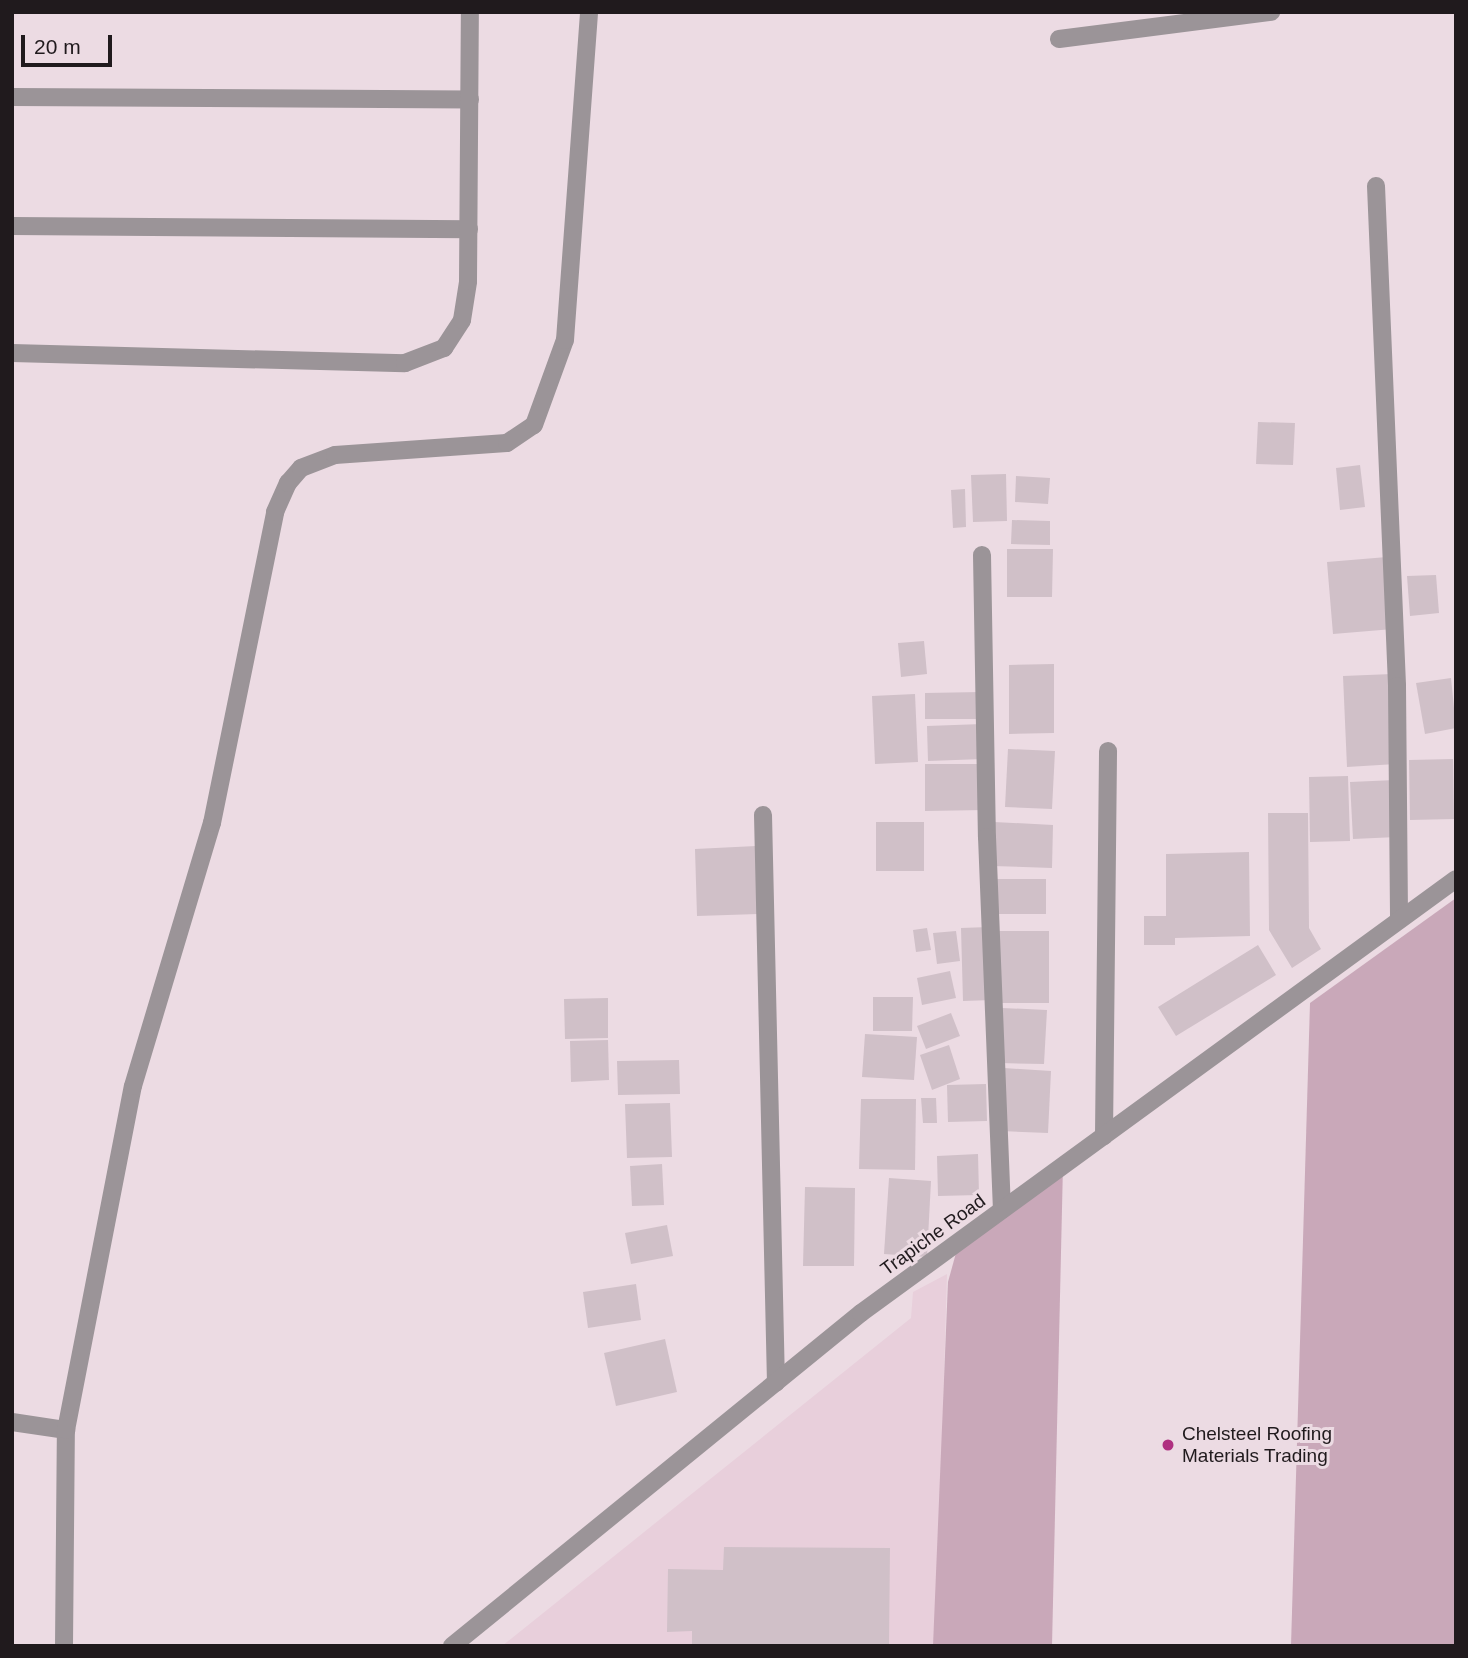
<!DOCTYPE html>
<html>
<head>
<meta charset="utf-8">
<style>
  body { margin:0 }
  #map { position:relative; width:1468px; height:1658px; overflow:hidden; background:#ecdbe3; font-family:Helvetica,sans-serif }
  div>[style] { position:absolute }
  .built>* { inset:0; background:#e8cfdb }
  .green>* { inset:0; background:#c9a8b9 }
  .building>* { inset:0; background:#d0c0c8 }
  .minor>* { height:18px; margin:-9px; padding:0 9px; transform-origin:9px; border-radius:9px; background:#9b9498 }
  .tertiary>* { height:18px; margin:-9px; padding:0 9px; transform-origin:9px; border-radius:9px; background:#9b9498 }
  .dots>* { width:19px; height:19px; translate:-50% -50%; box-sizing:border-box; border:4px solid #ecdbe3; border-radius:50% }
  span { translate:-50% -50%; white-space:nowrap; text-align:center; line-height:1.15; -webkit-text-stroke:6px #ecdbe3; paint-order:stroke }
  .street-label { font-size:19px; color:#201a1d }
  .poi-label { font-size:19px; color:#201a1d }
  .left { translate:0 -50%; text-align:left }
  .frame { position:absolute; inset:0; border:14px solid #201a1d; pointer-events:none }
  .scale { position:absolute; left:21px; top:35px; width:91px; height:32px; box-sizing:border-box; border:4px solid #201a1d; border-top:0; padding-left:9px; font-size:21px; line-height:24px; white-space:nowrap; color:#201a1d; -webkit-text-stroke:5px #ecdbe3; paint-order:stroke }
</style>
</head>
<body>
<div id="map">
  <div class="built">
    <i style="clip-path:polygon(947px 1274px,936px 1646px,502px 1646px,911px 1318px,913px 1292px)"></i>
  </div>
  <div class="green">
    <i style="clip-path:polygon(1456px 898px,1456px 1646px,1291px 1646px,1310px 1003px)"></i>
    <i style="clip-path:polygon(1063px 1165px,1052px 1646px,933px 1646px,948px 1282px,959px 1242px)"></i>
  </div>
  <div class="building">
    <i style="clip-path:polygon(1258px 422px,1295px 423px,1293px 465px,1256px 464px)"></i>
    <i style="clip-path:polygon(1360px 465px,1365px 507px,1340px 510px,1336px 468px)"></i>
    <i style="clip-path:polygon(1006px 474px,1007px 521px,973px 522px,971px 475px)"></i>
    <i style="clip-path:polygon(1016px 476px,1050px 478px,1048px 504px,1015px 502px)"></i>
    <i style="clip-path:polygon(965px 489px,966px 527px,953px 528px,951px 490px)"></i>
    <i style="clip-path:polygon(1012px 520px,1050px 521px,1050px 545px,1011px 544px)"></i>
    <i style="clip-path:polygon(1007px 549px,1053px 549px,1052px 597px,1007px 597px)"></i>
    <i style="clip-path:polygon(1387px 557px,1393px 629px,1333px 634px,1327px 562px)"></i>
    <i style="clip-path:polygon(1436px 575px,1439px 613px,1410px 616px,1407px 576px)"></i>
    <i style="clip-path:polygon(924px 641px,927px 674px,901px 677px,898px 643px)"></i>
    <i style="clip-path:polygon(1054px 664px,1054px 733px,1009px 734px,1009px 665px)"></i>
    <i style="clip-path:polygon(1392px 674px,1396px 764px,1347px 767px,1343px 676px)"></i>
    <i style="clip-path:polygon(1451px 678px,1456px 728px,1425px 734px,1416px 683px)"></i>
    <i style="clip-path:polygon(981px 692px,981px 719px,925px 719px,925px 693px)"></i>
    <i style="clip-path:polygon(915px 694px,918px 762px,875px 764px,872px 696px)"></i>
    <i style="clip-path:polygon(982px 724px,983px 759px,928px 761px,927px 726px)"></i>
    <i style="clip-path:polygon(1008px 749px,1055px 751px,1052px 809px,1005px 807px)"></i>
    <i style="clip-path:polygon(1453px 759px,1454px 819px,1410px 820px,1409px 760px)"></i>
    <i style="clip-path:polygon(925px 764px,985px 764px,985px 810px,925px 811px)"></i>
    <i style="clip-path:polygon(1348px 776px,1350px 841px,1310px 842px,1309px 777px)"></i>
    <i style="clip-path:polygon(1395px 780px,1397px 837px,1353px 839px,1350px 782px)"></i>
    <i style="clip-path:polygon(1268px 813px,1308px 813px,1309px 928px,1321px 949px,1292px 968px,1269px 930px)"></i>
    <i style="clip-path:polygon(876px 822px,924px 822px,924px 871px,876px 871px)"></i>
    <i style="clip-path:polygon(994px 822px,1053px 825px,1052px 868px,992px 866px)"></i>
    <i style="clip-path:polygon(756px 846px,758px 914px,697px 916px,695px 849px)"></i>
    <i style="clip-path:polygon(1249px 852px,1250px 936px,1175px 938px,1175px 945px,1144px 945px,1144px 916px,1166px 916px,1166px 854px)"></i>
    <i style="clip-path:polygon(997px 879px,1046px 879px,1046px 914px,997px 914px)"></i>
    <i style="clip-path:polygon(989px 927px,992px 1000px,963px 1001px,961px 928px)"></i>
    <i style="clip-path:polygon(927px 928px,931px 950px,916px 952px,913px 930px)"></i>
    <i style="clip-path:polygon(956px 931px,960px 961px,937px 964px,933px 933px)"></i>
    <i style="clip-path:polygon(999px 931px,1049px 931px,1049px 1003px,999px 1003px)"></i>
    <i style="clip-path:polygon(1258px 945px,1276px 975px,1176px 1036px,1158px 1007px)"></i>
    <i style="clip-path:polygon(950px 971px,956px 998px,922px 1005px,917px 978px)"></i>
    <i style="clip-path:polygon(873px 997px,913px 997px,912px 1031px,873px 1031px)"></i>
    <i style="clip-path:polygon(608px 998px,608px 1038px,565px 1039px,564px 999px)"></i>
    <i style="clip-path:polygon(1002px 1008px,1047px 1010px,1044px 1064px,999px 1063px)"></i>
    <i style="clip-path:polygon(951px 1013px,960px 1036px,926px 1049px,917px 1026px)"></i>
    <i style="clip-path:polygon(865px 1034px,917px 1037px,914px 1080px,862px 1077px)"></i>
    <i style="clip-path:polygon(608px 1040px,609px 1080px,571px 1082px,570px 1041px)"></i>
    <i style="clip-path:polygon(949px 1045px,960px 1079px,932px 1090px,920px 1055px)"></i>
    <i style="clip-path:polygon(679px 1060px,680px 1094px,618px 1095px,617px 1061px)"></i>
    <i style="clip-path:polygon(1004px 1068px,1051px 1071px,1048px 1133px,1001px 1131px)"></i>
    <i style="clip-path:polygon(986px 1084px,987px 1121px,948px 1122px,947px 1085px)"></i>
    <i style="clip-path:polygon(921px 1098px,936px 1098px,937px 1123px,923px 1123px)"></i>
    <i style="clip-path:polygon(861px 1099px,916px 1099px,915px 1170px,859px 1169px)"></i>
    <i style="clip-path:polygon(670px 1103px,672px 1157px,627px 1158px,625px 1104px)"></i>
    <i style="clip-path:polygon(978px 1154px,979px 1195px,938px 1196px,937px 1156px)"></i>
    <i style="clip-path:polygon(662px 1164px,664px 1205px,632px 1206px,630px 1166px)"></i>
    <i style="clip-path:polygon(889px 1178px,931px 1181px,927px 1257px,884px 1254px)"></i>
    <i style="clip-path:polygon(805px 1187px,855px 1188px,854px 1266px,803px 1266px)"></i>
    <i style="clip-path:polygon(667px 1225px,673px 1256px,631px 1264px,625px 1233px)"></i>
    <i style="clip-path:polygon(636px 1284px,641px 1320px,588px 1328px,583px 1292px)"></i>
    <i style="clip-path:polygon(665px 1339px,677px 1392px,616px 1406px,604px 1353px)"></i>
    <i style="clip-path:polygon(724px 1547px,890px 1548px,889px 1646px,692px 1646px,692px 1631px,667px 1632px,668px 1569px,723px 1570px)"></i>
  </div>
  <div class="minor">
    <i style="left:1059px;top:39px;width:214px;rotate:-7.3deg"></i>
    <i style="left:12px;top:97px;width:458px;rotate:0.3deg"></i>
    <i style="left:1376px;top:186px;width:500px;rotate:87.59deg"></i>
    <i style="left:1397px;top:686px;width:234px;rotate:89.5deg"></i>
    <i style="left:12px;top:226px;width:457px;rotate:0.4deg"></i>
    <i style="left:12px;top:353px;width:393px;rotate:1.5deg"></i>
    <i style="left:405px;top:363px;width:42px;rotate:-21deg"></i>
    <i style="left:444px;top:348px;width:33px;rotate:-57deg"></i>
    <i style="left:462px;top:320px;width:39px;rotate:-81deg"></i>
    <i style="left:468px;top:281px;width:269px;rotate:-89.6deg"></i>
    <i style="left:982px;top:555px;width:282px;rotate:89deg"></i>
    <i style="left:987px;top:837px;width:373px;rotate:87.7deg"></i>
    <i style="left:763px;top:815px;width:568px;rotate:88.69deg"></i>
    <i style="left:1104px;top:1136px;width:385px;rotate:-89.4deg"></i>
    <i style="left:12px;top:1422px;width:55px;rotate:8.4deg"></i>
    <i style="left:64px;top:1646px;width:216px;rotate:-89.5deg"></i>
    <i style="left:66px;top:1430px;width:350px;rotate:-79deg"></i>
    <i style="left:133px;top:1086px;width:275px;rotate:-73.3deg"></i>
    <i style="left:212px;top:823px;width:317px;rotate:-78.5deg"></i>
    <i style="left:275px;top:512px;width:32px;rotate:-66deg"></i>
    <i style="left:288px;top:483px;width:20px;rotate:-49deg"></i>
    <i style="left:301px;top:468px;width:36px;rotate:-21deg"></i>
    <i style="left:335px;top:455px;width:172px;rotate:-4deg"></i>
    <i style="left:507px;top:443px;width:32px;rotate:-34deg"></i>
    <i style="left:534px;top:425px;width:90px;rotate:-70deg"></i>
    <i style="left:565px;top:340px;width:329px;rotate:-85.8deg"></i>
  </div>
  <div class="tertiary">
    <i style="left:452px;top:1646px;width:527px;rotate:-39.15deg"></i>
    <i style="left:861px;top:1313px;width:736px;rotate:-36.11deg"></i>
  </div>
  <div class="dots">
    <i style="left:1168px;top:1445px;background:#af3080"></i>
  </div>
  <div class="street-label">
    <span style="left:933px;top:1235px;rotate:-36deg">Trapiche Road</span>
  </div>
  <div class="poi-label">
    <span class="left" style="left:1182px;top:1445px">Chelsteel Roofing<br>Materials Trading</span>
  </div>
  <div class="frame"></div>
  <div class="scale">20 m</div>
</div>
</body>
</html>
